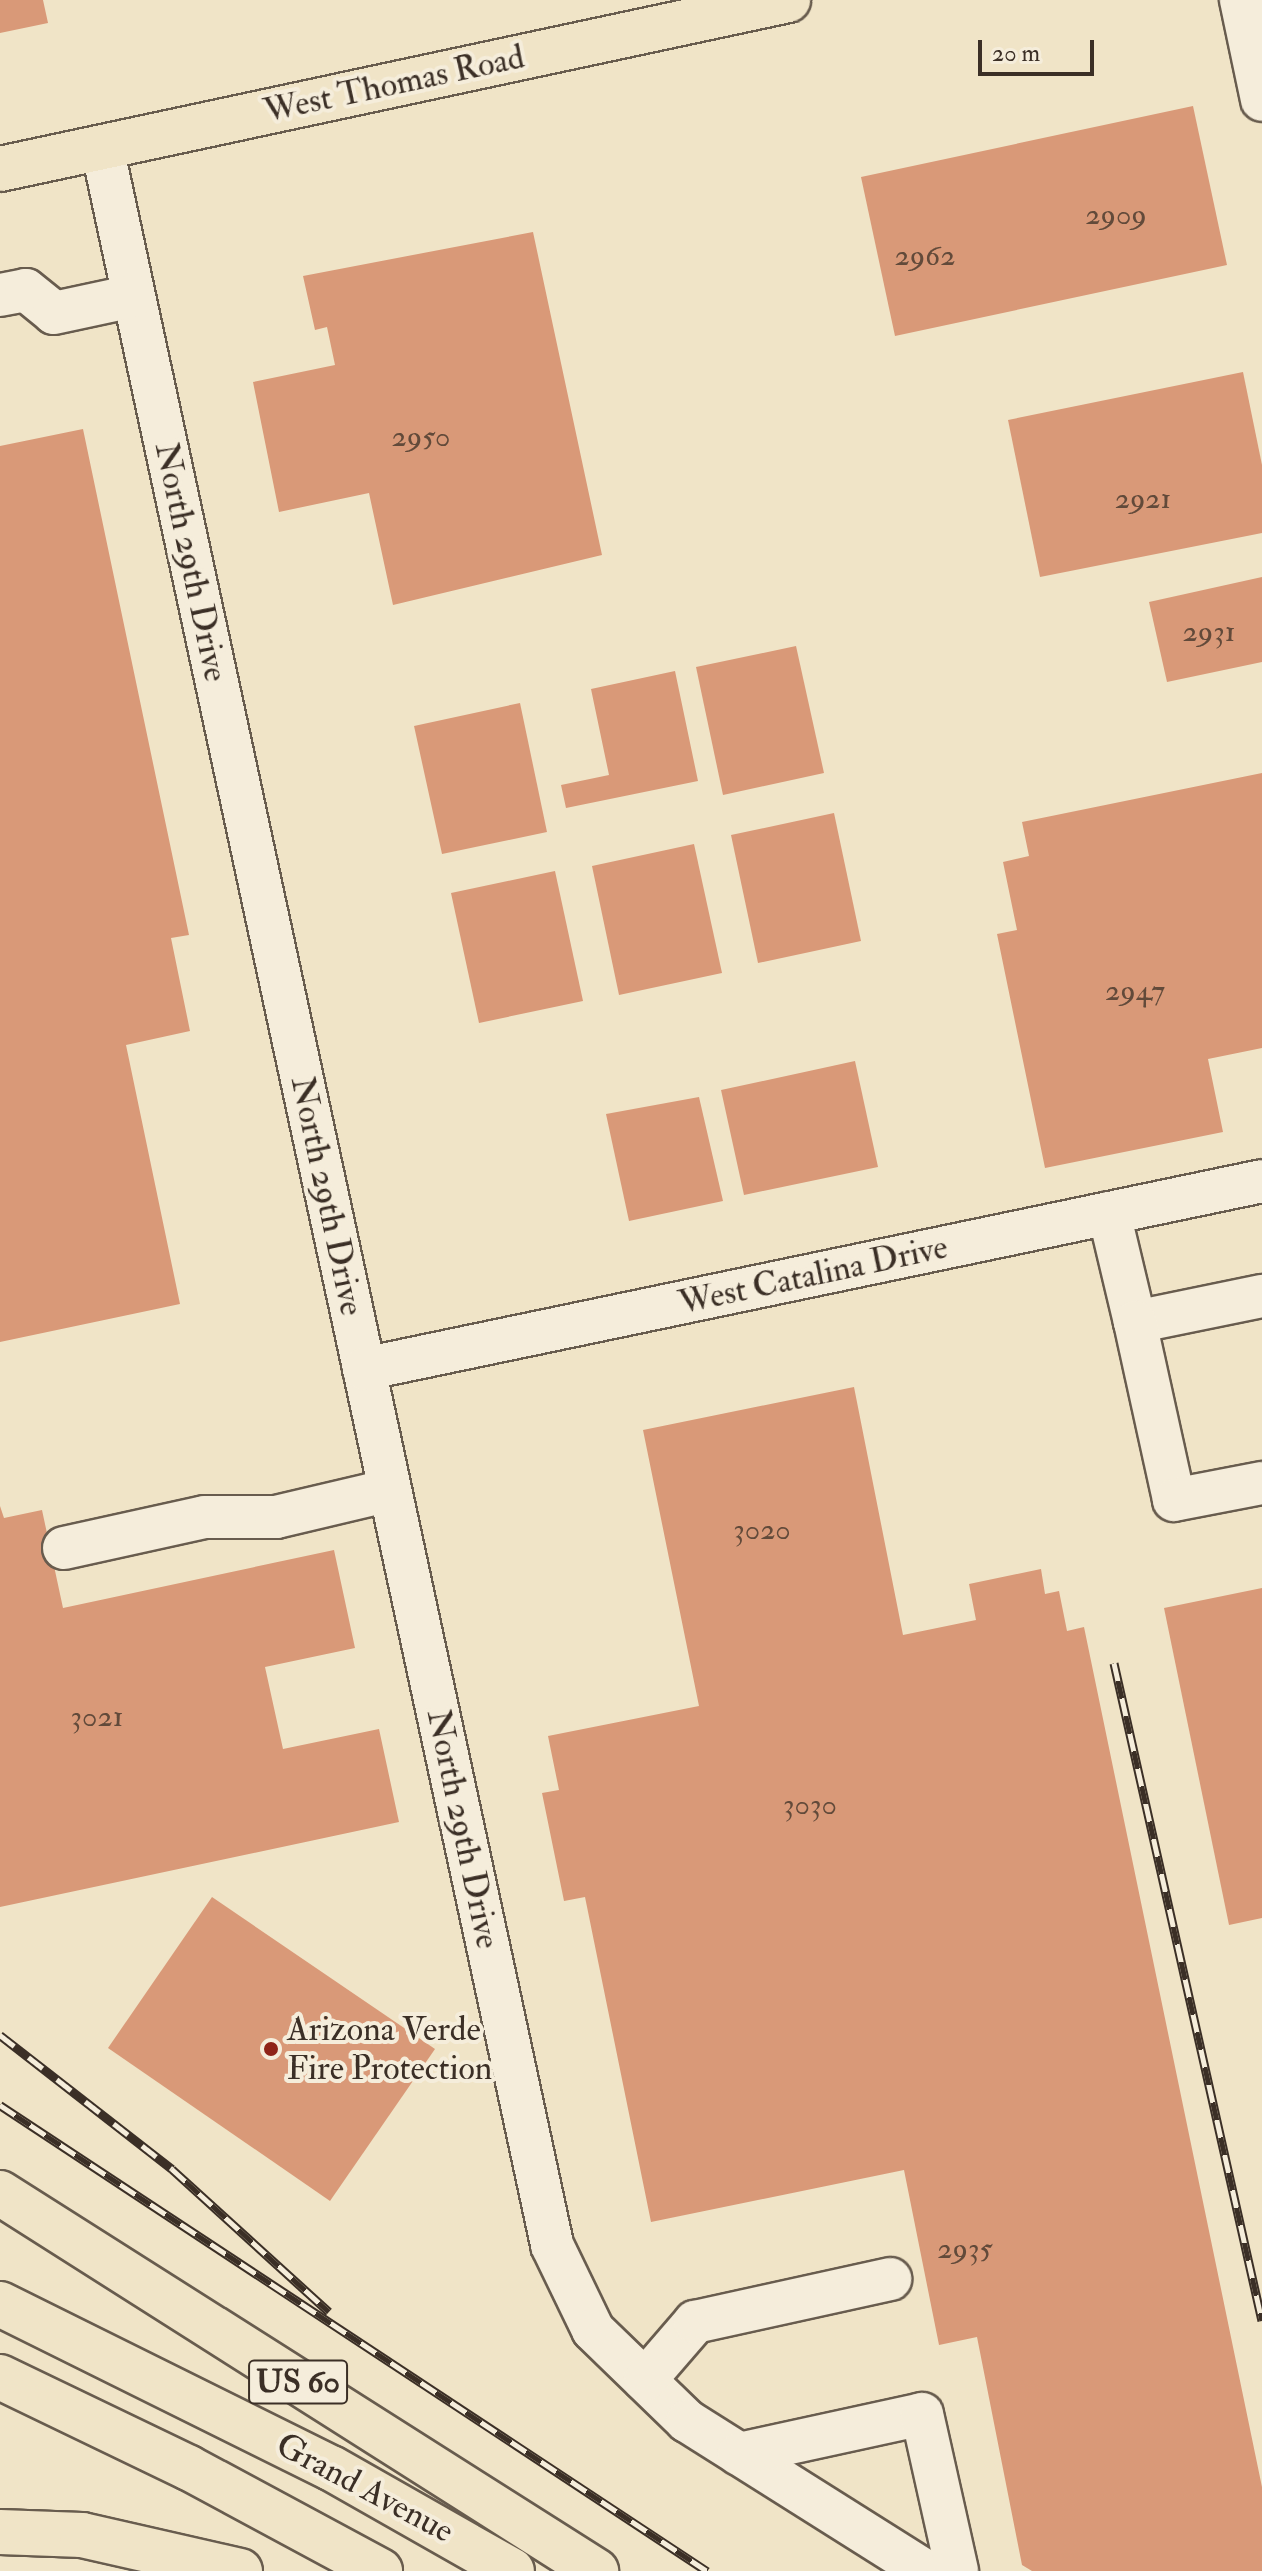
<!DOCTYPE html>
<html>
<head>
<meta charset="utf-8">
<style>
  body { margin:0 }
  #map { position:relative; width:1262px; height:2571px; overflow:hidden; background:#f0e4c7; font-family:"IM FELL Double Pica",serif }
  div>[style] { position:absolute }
  .building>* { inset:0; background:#d99978 }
  .roads { filter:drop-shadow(2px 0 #685c4e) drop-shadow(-2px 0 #685c4e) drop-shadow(0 2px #685c4e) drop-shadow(0 -2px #685c4e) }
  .minor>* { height:42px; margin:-21px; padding:0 21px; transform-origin:21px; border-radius:21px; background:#f5eddb }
  .major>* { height:44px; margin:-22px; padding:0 22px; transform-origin:22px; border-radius:22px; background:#f0e4c7 }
  .highway>* { height:44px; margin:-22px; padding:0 22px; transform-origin:22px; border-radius:22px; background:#f0e4c7 }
  .rail>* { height:9px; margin-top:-4.5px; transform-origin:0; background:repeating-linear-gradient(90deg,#f5eddb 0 18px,#3b2f26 0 36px); box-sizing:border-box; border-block:2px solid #3b2f26 }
  .dots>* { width:22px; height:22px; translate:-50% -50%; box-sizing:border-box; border:4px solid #f5eddb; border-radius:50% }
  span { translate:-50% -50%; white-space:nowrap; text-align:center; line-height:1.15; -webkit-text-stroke:8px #f5eddb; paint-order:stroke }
  .number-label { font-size:30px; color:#624a3a }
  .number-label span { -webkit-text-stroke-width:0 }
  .shield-label span { padding:2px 6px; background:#f5eddb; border:2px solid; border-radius:6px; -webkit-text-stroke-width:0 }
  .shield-label { font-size:32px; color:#3b2f26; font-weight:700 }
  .street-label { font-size:34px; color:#3b2f26 }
  .poi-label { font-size:34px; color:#3b2f26 }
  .left { translate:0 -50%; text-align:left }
  .scale { position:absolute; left:978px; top:40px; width:116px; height:36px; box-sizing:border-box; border:4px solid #3b2f26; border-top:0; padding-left:10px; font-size:24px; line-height:28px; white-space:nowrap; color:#3b2f26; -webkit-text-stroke:6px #f5eddb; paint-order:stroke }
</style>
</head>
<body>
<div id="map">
  <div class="building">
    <i style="clip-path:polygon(0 0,43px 0,48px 23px,0 33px)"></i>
    <i style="clip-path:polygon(1193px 106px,1227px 265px,895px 336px,861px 177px)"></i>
    <i style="clip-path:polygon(533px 232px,602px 555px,393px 605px,369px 493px,279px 512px,253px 382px,335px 365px,327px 327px,315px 330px,303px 276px)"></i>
    <i style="clip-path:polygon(1243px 372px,1262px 465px,1262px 533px,1040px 577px,1008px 420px)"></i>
    <i style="clip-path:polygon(83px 429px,189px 935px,171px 938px,190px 1031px,126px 1045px,180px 1304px,0 1342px,0 446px)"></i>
    <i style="clip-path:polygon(1262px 577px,1262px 662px,1167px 682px,1149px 602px)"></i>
    <i style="clip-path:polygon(796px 646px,824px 773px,723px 795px,696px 667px)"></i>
    <i style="clip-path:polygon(675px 671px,698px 781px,566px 808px,561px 785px,609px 775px,591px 689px)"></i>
    <i style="clip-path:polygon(520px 703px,547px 832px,442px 854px,414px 726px)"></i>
    <i style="clip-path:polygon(1262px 773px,1262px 1048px,1208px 1059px,1223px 1132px,1045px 1168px,997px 934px,1017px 930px,1003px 862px,1029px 856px,1022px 822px)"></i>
    <i style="clip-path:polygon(834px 813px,861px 941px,758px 963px,731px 835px)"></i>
    <i style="clip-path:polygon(694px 844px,722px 973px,619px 995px,592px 866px)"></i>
    <i style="clip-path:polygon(555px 871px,583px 1001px,479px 1023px,451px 893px)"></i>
    <i style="clip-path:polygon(855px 1061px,878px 1167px,744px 1195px,721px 1090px)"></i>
    <i style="clip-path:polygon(699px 1097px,723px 1201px,629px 1221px,606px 1114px)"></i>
    <i style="clip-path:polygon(854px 1387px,903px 1635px,976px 1620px,969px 1584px,1041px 1569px,1045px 1594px,1059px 1591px,1067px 1631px,1084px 1627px,1262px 2487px,1262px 2571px,1032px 2571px,1022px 2565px,977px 2337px,939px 2345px,904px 2170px,651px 2222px,585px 1897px,564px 1901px,542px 1793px,559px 1790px,548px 1736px,699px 1706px,643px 1430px)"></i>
    <i style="clip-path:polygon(0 1506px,4px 1518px,42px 1510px,63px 1608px,334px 1550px,355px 1648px,265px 1667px,283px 1749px,379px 1729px,399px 1822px,0 1907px)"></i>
    <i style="clip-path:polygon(1262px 1588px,1262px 1918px,1229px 1925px,1164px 1608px)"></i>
    <i style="clip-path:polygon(212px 1897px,435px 2049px,330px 2201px,108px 2048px)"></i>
  </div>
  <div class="roads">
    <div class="minor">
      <i style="left:1241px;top:0;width:102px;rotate:78.1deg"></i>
      <i style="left:102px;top:147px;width:2146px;rotate:77.89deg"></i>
      <i style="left:552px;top:2245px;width:94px;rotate:64.2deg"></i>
      <i style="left:593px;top:2330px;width:131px;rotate:44.1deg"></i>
      <i style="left:687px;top:2421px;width:281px;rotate:32.2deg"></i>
      <i style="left:0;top:295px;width:26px;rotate:-11deg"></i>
      <i style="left:26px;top:290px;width:36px;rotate:39deg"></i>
      <i style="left:54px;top:313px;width:81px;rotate:-12.1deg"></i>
      <i style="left:1109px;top:1213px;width:112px;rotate:76.6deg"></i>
      <i style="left:1135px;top:1322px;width:130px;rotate:-11.6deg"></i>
      <i style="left:1135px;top:1322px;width:182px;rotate:77.6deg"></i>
      <i style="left:1174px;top:1500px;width:90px;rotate:-10.9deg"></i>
      <i style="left:364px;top:1369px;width:917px;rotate:-11.82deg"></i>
      <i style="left:64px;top:1548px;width:144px;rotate:-12.4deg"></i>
      <i style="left:205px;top:1517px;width:71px"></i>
      <i style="left:276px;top:1517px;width:117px;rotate:-13.3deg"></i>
      <i style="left:645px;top:2380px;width:77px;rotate:-49.2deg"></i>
      <i style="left:695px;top:2322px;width:200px;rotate:-12.4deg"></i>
      <i style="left:739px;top:2454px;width:187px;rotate:-12.3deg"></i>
      <i style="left:922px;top:2414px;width:161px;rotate:77.4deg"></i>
    </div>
    <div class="major">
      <i style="left:0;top:169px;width:806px;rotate:-12.1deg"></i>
      <i style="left:0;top:2304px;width:369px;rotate:26.4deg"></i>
      <i style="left:331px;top:2468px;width:208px;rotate:29.6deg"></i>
      <i style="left:0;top:2377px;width:210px;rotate:25.7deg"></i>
      <i style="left:189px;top:2468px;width:217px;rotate:28.3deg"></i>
    </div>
    <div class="highway">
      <i style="left:0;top:2193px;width:706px;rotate:32.38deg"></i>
      <i style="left:0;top:2532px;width:82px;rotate:2.1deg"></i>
      <i style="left:82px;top:2535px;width:162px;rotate:12.8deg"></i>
    </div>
  </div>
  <div class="rail">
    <i style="left:1114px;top:1663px;width:674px;rotate:77.32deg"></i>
    <i style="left:0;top:2035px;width:218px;rotate:37.9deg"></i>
    <i style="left:172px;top:2169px;width:212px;rotate:42.3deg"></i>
    <i style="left:0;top:2105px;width:847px;rotate:33.39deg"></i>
  </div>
  <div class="dots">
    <i style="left:271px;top:2049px;background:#8f2418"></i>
  </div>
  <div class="number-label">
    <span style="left:1116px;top:215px">2909</span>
    <span style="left:925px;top:256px">2962</span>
    <span style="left:421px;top:437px">2950</span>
    <span style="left:1143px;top:499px">2921</span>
    <span style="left:1209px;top:632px">2931</span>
    <span style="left:1135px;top:991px">2947</span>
    <span style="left:762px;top:1530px">3020</span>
    <span style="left:97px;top:1717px">3021</span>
    <span style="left:810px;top:1805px">3030</span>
    <span style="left:965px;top:2249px">2935</span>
  </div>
  <div class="shield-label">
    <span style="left:298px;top:2382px">US 60</span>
  </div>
  <div class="street-label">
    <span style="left:394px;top:84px;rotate:-12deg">West Thomas Road</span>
    <span style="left:191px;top:562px;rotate:78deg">North 29th Drive</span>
    <span style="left:327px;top:1196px;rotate:78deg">North 29th Drive</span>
    <span style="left:813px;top:1275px;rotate:-12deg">West Catalina Drive</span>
    <span style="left:463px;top:1829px;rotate:78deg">North 29th Drive</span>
    <span style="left:365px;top:2488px;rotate:28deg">Grand Avenue</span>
  </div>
  <div class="poi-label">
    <span class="left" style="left:287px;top:2049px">Arizona Verde<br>Fire Protection</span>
  </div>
  <div class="scale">20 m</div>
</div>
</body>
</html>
